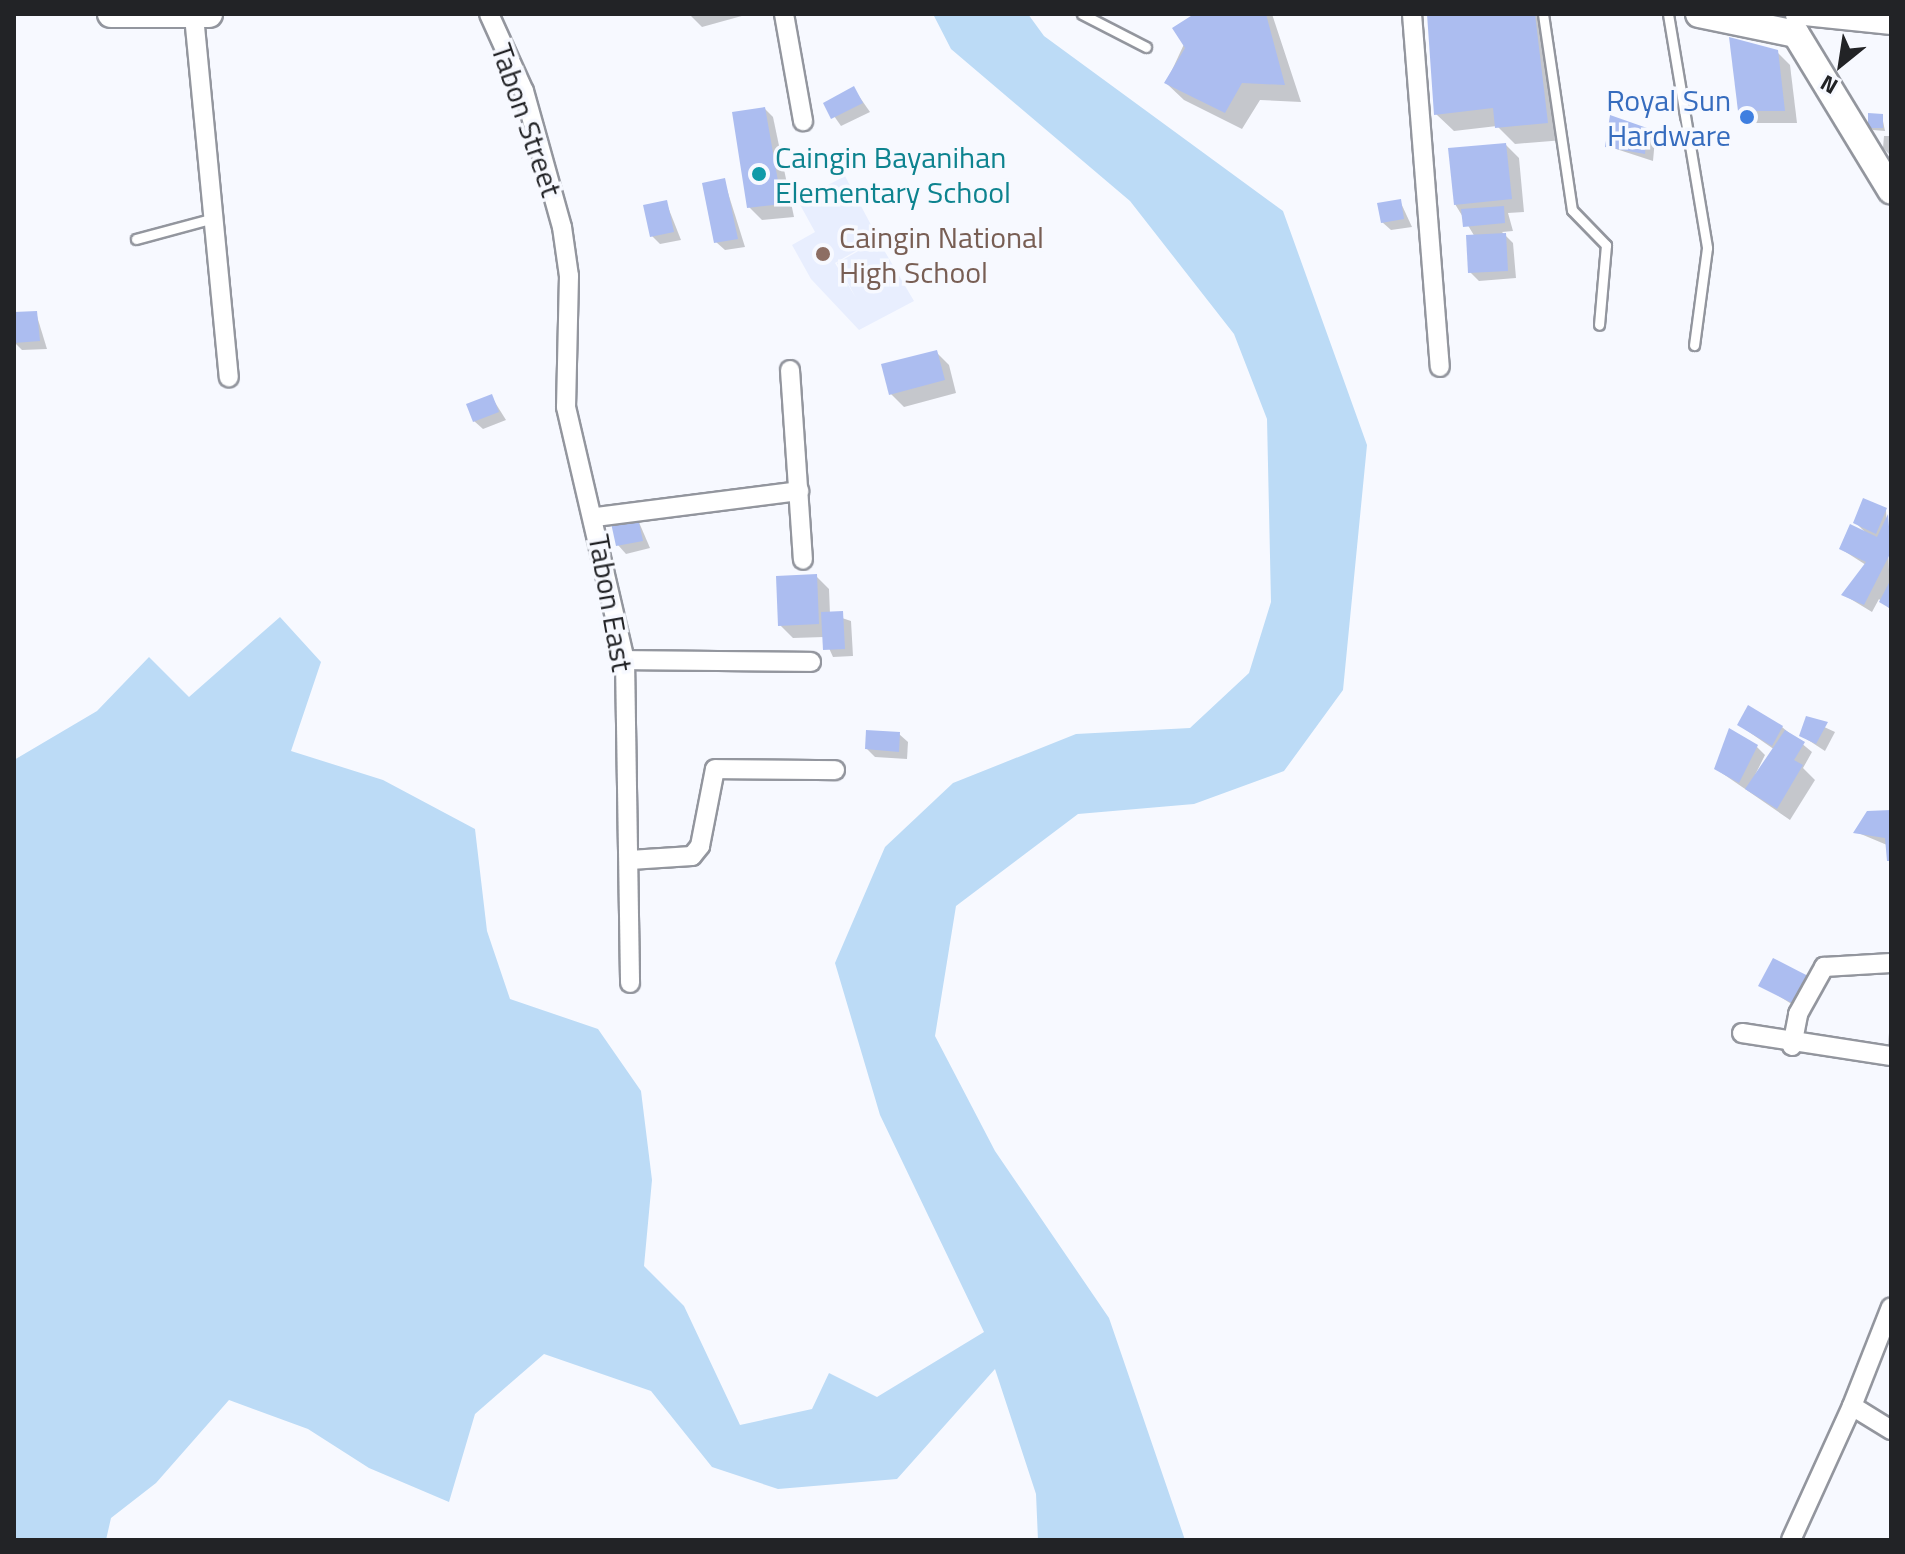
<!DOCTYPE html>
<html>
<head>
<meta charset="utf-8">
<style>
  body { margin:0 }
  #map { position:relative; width:1905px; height:1554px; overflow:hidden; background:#f7f9ff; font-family:"Titillium Web",sans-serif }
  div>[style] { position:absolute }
  .built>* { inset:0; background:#e8eefe }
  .water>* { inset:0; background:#bcdbf6 }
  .shadow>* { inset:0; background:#0003 }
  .building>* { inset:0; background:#acbdf0 }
  .roads { filter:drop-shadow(2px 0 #93969e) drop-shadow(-2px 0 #93969e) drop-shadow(0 2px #93969e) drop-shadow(0 -2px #93969e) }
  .lane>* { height:9px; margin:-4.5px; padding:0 4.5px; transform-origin:4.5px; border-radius:4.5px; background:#fff }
  .street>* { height:18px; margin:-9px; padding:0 9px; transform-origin:9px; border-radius:9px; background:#fff }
  .secondary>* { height:26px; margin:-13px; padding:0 13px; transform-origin:13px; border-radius:13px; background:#fff }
  .dots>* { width:22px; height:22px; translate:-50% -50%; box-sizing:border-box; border:4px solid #f7f9ff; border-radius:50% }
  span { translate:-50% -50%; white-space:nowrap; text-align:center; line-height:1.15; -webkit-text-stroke:7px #f7f9ff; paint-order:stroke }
  .shop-label { font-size:30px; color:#366cbe }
  .right { translate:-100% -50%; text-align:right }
  .street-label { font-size:30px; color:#222326 }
  .culture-label { font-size:30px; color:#0d838f }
  .left { translate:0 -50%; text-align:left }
  .education-label { font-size:30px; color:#785e54 }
  .frame { position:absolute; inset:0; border:16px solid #222326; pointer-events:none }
  .north { position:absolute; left:1801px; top:24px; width:80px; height:80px; -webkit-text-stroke:6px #f7f9ff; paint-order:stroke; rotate:210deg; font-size:22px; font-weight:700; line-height:32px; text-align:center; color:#222326 }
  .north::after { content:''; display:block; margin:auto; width:28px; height:36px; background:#222326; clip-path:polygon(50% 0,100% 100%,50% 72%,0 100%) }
</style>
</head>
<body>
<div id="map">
  <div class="built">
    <i style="clip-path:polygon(845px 176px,878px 238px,835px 263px,856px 298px,837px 263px,878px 240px,914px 301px,859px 330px,811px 279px,792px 245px,815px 232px,798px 201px)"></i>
  </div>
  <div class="water">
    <i style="clip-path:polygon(933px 14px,1028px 14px,1044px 36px,1283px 211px,1367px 445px,1343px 690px,1284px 771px,1194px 804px,1078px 814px,956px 906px,935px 1036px,995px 1151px,1109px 1318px,1185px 1540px,1038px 1540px,1036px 1494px,995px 1369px,897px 1479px,778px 1489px,712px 1467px,651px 1391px,544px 1354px,475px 1414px,449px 1502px,369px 1468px,308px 1429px,229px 1400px,156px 1483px,111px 1518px,106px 1540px,14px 1540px,14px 760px,97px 711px,149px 657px,189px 697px,280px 617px,321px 662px,291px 751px,383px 780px,475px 829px,487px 931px,510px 999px,598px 1029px,641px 1091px,652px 1180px,644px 1266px,684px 1306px,740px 1425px,812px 1409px,829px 1373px,877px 1397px,984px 1332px,880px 1115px,835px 963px,885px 847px,953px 783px,1076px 734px,1190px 728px,1249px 673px,1271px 602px,1267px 419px,1234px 334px,1130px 201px,951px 49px)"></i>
  </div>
  <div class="shadow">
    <i style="clip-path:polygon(689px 14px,749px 14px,702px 27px)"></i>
    <i style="clip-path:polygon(1198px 14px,1272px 14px,1301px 102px,1260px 100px,1242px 129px,1184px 100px,1166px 83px)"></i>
    <i style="clip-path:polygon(1432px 14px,1537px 14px,1551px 28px,1564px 140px,1515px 144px,1497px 126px,1454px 131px,1436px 114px)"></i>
    <i style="clip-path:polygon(1777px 52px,1790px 65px,1797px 123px,1753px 123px,1740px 110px)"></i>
    <i style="clip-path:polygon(854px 89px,870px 112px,841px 126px,825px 103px)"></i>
    <i style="clip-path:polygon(765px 109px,773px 117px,794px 217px,762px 220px,749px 207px)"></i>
    <i style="clip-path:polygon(1882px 116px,1885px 131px,1873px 130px,1870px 127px)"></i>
    <i style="clip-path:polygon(1646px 130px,1655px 139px,1653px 161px,1607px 146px)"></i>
    <i style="clip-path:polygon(1884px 136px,1891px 136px,1891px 156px,1883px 148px)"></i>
    <i style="clip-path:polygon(1506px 145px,1519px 158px,1524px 212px,1508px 213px,1513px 231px,1502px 232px,1513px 243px,1516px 278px,1479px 281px,1470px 272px,1475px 237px,1455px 204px)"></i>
    <i style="clip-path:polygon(724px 180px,745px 247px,725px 250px,716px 242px)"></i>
    <i style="clip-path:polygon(1400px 201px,1412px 227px,1391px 230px,1382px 222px)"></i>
    <i style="clip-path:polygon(666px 202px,681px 240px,660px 244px,652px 236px)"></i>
    <i style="clip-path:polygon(36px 313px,47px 349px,22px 350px,14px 342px,14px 314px)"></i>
    <i style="clip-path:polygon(936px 352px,949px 365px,956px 393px,904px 407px,891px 394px)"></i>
    <i style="clip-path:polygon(491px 396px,506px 420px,483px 429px,474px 421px)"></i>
    <i style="clip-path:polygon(1886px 510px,1891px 610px,1879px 599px,1872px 612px,1844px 595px,1866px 565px,1841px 549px,1866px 533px,1855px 522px)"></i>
    <i style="clip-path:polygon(638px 520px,650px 548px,626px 554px,618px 545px)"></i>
    <i style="clip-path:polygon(816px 576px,829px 589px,830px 614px,851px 621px,853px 656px,833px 657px,824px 637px,793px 638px,780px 625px)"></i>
    <i style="clip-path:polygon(1807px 719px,1835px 732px,1825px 751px,1802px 736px)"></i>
    <i style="clip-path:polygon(1739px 725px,1782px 727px,1812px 752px,1803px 768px,1815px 780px,1790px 820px,1716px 769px,1756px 746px,1765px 755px,1755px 775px,1775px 750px)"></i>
    <i style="clip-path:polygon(899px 734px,908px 742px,907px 759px,875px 757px,867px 749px)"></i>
    <i style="clip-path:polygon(1891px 812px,1891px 862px,1887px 845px,1856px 832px)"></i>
    <i style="clip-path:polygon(1773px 961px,1806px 1013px,1761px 985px)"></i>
    <i style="clip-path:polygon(1890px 1018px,1891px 1018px,1891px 1049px,1888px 1046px)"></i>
  </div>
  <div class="building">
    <i style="clip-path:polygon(1194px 14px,1266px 14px,1285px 85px,1242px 83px,1225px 113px,1164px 83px,1185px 48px,1172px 28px)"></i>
    <i style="clip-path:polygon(1427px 14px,1535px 14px,1548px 123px,1495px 128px,1493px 108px,1434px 115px)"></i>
    <i style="clip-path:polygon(1729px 37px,1778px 50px,1785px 111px,1738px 111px)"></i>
    <i style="clip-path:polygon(854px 86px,863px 103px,831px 119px,823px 103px)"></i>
    <i style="clip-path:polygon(765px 107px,782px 204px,747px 208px,732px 112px)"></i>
    <i style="clip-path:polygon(1868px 113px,1883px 114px,1883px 128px,1868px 128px)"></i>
    <i style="clip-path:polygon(1610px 115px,1647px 128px,1645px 154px,1605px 147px)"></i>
    <i style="clip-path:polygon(1506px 143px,1512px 199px,1454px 205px,1448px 148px)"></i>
    <i style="clip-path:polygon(725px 178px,738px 239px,714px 243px,702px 183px)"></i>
    <i style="clip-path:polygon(1401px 199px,1404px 219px,1381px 223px,1377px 203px)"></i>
    <i style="clip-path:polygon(667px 200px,674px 232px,650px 237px,643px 205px)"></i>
    <i style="clip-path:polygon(1504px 206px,1505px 223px,1463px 227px,1461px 209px)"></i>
    <i style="clip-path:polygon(1506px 233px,1508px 271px,1468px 273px,1466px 235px)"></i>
    <i style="clip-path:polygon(37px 311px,40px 341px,14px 343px,14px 312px)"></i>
    <i style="clip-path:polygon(937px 350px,945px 380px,889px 395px,881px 364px)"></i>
    <i style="clip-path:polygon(492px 394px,499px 412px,473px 422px,466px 404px)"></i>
    <i style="clip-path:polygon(1863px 498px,1887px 508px,1876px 534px,1853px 523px)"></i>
    <i style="clip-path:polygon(1888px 514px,1891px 552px,1864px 605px,1841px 595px,1866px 562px,1839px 549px,1850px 524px,1877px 537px)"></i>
    <i style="clip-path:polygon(638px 518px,643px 541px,616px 546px,611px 523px)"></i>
    <i style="clip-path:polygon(817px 574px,819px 624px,778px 626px,776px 576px)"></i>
    <i style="clip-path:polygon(1891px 579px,1891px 609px,1879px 602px)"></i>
    <i style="clip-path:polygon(843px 611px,845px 649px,823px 650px,821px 612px)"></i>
    <i style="clip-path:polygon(1748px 705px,1783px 726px,1772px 746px,1737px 725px)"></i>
    <i style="clip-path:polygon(1806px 716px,1828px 722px,1816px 744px,1799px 736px)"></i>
    <i style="clip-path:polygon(1729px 728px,1758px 745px,1739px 783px,1714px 769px)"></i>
    <i style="clip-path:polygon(866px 730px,900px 732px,899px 752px,865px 749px)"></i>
    <i style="clip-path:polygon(1785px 730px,1805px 742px,1794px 760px,1803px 765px,1777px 809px,1745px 789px)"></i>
    <i style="clip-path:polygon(1891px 810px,1891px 861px,1887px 861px,1885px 838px,1853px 833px,1867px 811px)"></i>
    <i style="clip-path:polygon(1773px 958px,1812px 978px,1798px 1006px,1758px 986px)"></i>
  </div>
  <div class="roads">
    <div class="lane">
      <i style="left:1082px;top:14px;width:72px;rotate:27.3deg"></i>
      <i style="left:1543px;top:14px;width:198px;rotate:81.6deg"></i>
      <i style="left:1572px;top:210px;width:49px;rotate:45.8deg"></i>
      <i style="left:1606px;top:245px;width:80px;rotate:95deg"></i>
      <i style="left:1668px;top:14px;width:237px;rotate:80.5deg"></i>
      <i style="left:1707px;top:248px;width:98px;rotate:97.6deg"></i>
      <i style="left:136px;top:239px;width:81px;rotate:-15.1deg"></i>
    </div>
    <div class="street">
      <i style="left:489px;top:14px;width:85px;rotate:65.6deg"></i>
      <i style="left:524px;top:91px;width:141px;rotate:74.4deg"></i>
      <i style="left:562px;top:227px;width:49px;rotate:81.9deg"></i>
      <i style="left:569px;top:276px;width:131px;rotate:91.3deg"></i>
      <i style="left:566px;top:407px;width:260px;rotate:76.9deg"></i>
      <i style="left:625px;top:660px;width:323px;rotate:89.1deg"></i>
      <i style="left:784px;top:14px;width:109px;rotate:79.9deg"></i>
      <i style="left:1412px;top:14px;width:354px;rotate:85.5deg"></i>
      <i style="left:1795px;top:15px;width:97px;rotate:5.9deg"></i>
      <i style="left:194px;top:16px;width:363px;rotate:84.5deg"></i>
      <i style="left:790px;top:370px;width:190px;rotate:86.1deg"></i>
      <i style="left:596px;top:517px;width:205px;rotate:-7.3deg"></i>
      <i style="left:625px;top:660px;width:186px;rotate:0.6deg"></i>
      <i style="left:630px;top:860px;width:62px;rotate:-3.7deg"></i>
      <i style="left:692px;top:856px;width:13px;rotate:-51deg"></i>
      <i style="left:700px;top:846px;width:78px;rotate:-79deg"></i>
      <i style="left:715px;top:769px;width:120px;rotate:0.5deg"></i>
      <i style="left:1742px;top:1033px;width:151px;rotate:8.8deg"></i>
      <i style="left:1792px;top:1046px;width:33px;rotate:-79deg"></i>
      <i style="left:1798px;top:1014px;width:54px;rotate:-61deg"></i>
      <i style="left:1824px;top:967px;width:67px;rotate:-3.4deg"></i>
      <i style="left:1852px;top:1406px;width:106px;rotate:-68.5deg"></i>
      <i style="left:1791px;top:1540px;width:147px;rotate:-65.5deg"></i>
      <i style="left:1852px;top:1406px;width:46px;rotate:31.6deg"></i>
    </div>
    <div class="secondary">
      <i style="left:111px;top:14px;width:98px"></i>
      <i style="left:1699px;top:14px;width:99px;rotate:11.7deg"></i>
      <i style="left:1796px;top:34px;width:183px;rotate:58.7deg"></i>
    </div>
  </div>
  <div class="dots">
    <i style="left:1747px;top:117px;background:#3f7fe0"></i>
    <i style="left:759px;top:174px;background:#0f9aa8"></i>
    <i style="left:823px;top:254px;background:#8d6e63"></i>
  </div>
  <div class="shop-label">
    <span class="right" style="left:1731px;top:117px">Royal Sun<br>Hardware</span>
  </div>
  <div class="street-label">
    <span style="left:527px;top:120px;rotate:71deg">Tabon Street</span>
    <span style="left:611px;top:603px;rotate:80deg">Tabon East</span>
  </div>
  <div class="culture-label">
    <span class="left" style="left:775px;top:174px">Caingin Bayanihan<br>Elementary School</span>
  </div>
  <div class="education-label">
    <span class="left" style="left:839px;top:254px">Caingin National<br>High School</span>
  </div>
  <div class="frame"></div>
  <div class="north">N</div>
</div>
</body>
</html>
